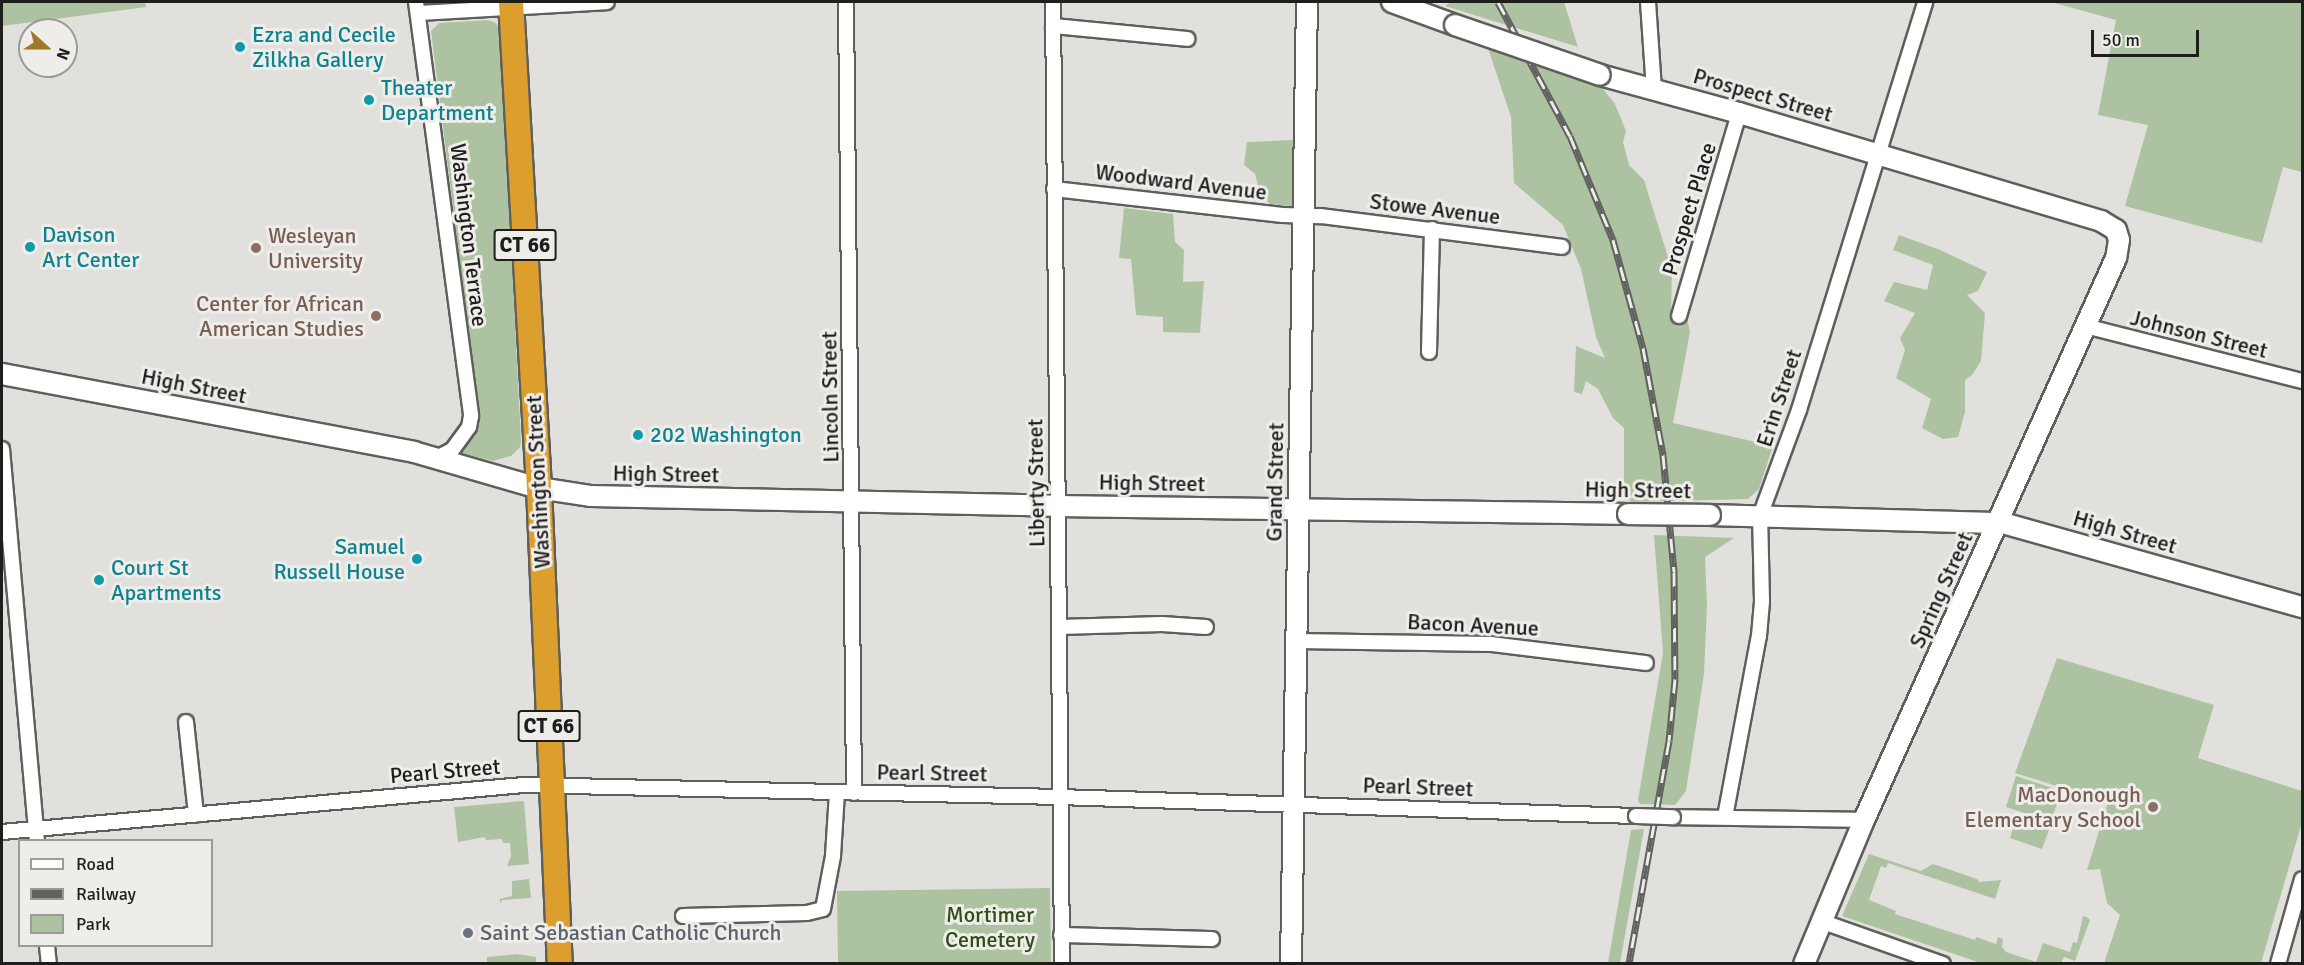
<!DOCTYPE html>
<html>
<head>
<meta charset="utf-8">
<style>
  body { margin:0 }
  #map { position:relative; width:2304px; height:965px; overflow:hidden; background:#e1e0dd; font-family:Signika,sans-serif }
  div>[style] { position:absolute }
  .green>* { inset:0; background:#adc2a1 }
  .roads { filter:drop-shadow(2px 0 #5e5e5b) drop-shadow(-2px 0 #5e5e5b) drop-shadow(0 2px #5e5e5b) drop-shadow(0 -2px #5e5e5b) }
  .street>* { height:14px; margin:-7px; padding:0 7px; transform-origin:7px; border-radius:7px; background:#fff }
  .secondary>* { height:20px; margin:-10px; padding:0 10px; transform-origin:10px; border-radius:10px; background:#fff }
  .highway>* { height:24px; margin:-12px; padding:0 12px; transform-origin:12px; border-radius:12px; background:#dc9e2d }
  .rail>* { height:7px; margin-top:-3.5px; transform-origin:0; background:repeating-linear-gradient(90deg,#eeedea 0 14px,#61615f 0 28px); box-sizing:border-box; border-block:2px solid #61615f }
  .bridges { filter:drop-shadow(2px 0 #5e5e5b) drop-shadow(-2px 0 #5e5e5b) drop-shadow(0 2px #5e5e5b) drop-shadow(0 -2px #5e5e5b) }
  .street-bridge>* { height:14px; margin:-7px; padding:0 7px; transform-origin:7px; border-radius:7px; background:#fff }
  .secondary-bridge>* { height:20px; margin:-10px; padding:0 10px; transform-origin:10px; border-radius:10px; background:#fff }
  .dots>* { width:16px; height:16px; translate:-50% -50%; box-sizing:border-box; border:3px solid #eeedea; border-radius:50% }
  span { translate:-50% -50%; white-space:nowrap; text-align:center; line-height:1.15; -webkit-text-stroke:6px #eeedea; paint-order:stroke }
  .shield-label span { padding:2px 4px; background:#eeedea; border:2px solid; border-radius:4px; -webkit-text-stroke-width:0 }
  .shield-label { font-size:21px; color:#1e1e1d; font-weight:700 }
  .culture-label { font-size:22px; color:#0d838f }
  .left { translate:0 -50%; text-align:left }
  .right { translate:-100% -50%; text-align:right }
  .street-label { font-size:22px; color:#1e1e1d }
  .education-label { font-size:22px; color:#785e54 }
  .park-label { font-size:22px; color:#2d4e15 }
  .worship-label { font-size:22px; color:#5b616d }
  .frame { position:absolute; inset:0; border:3px solid #1e1e1d; pointer-events:none }
  .legend { position:absolute; left:18px; top:839px; width:195px; height:108px; box-sizing:border-box; background:#eeedea; border:2px solid #9b9a98; margin:0; padding:8px 10px; list-style:none; font-size:18px; color:#1e1e1d }
  .legend li { display:flex; align-items:center; gap:12px; height:30px }
  .legend b { width:30px; border:2px solid #9b9a98 }
  .north { position:absolute; left:18px; top:18px; width:60px; height:60px; box-sizing:border-box; background:#eeedea; border:2px solid #9b9a98; border-radius:50%; rotate:111deg; font-size:16px; font-weight:700; line-height:24px; text-align:center; color:#1e1e1d }
  .north::after { content:''; display:block; margin:auto; width:21px; height:27px; background:#a07927; clip-path:polygon(50% 0,100% 100%,50% 72%,0 100%) }
  .scale { position:absolute; left:2091px; top:30px; width:108px; height:27px; box-sizing:border-box; border:3px solid #1e1e1d; border-top:0; padding-left:8px; font-size:18px; line-height:21px; white-space:nowrap; color:#1e1e1d; -webkit-text-stroke:4px #eeedea; paint-order:stroke }
</style>
</head>
<body>
<div id="map">
  <div class="green">
    <i style="clip-path:polygon(2px 2px,145px 2px,146px 7px,2px 26px)"></i>
    <i style="clip-path:polygon(1451px 2px,1564px 2px,1578px 47px,1445px 6px)"></i>
    <i style="clip-path:polygon(2051px 2px,2302px 2px,2302px 172px,2283px 167px,2262px 243px,2125px 206px,2148px 125px,2098px 115px,2116px 20px)"></i>
    <i style="clip-path:polygon(488px 20px,496px 23px,500px 31px,521px 441px,520px 447px,511px 456px,493px 461px,462px 453px,475px 434px,479px 416px,431px 31px,439px 23px)"></i>
    <i style="clip-path:polygon(1488px 48px,1600px 85px,1615px 104px,1626px 131px,1623px 142px,1629px 165px,1644px 180px,1672px 270px,1671px 312px,1687px 319px,1690px 332px,1673px 423px,1773px 446px,1759px 489px,1748px 499px,1631px 502px,1624px 496px,1624px 428px,1613px 418px,1598px 389px,1586px 381px,1582px 394px,1574px 392px,1576px 346px,1605px 358px,1596px 337px,1581px 269px,1563px 225px,1514px 183px,1511px 117px)"></i>
    <i style="clip-path:polygon(1293px 140px,1292px 206px,1270px 204px,1261px 196px,1255px 174px,1244px 165px,1247px 142px)"></i>
    <i style="clip-path:polygon(1124px 208px,1173px 214px,1175px 242px,1184px 250px,1183px 282px,1204px 281px,1200px 333px,1163px 332px,1163px 317px,1136px 315px,1131px 259px,1119px 258px)"></i>
    <i style="clip-path:polygon(1899px 235px,1940px 250px,1987px 272px,1978px 291px,1967px 295px,1985px 313px,1981px 361px,1972px 375px,1965px 380px,1965px 412px,1958px 437px,1943px 439px,1922px 428px,1931px 399px,1896px 378px,1905px 350px,1900px 338px,1915px 313px,1884px 301px,1894px 282px,1927px 290px,1933px 265px,1893px 250px)"></i>
    <i style="clip-path:polygon(1654px 535px,1734px 538px,1705px 557px,1707px 606px,1704px 674px,1686px 791px,1675px 805px,1640px 804px,1638px 800px,1663px 653px)"></i>
    <i style="clip-path:polygon(2057px 658px,2214px 705px,2198px 758px,2302px 791px,2302px 822px,2261px 963px,2104px 963px,2120px 915px,2107px 903px,2100px 869px,2087px 870px,2108px 802px,2015px 773px)"></i>
    <i style="clip-path:polygon(2016px 776px,2061px 791px,2051px 822px,2006px 807px)"></i>
    <i style="clip-path:polygon(524px 801px,529px 864px,507px 866px,511px 856px,510px 843px,503px 843px,502px 839px,486px 840px,485px 837px,458px 842px,454px 807px)"></i>
    <i style="clip-path:polygon(2017px 816px,2050px 827px,2042px 849px,2010px 838px)"></i>
    <i style="clip-path:polygon(1644px 829px,1620px 963px,1608px 963px,1631px 830px)"></i>
    <i style="clip-path:polygon(1869px 854px,1921px 871px,1933px 864px,1977px 879px,1979px 882px,2001px 880px,1995px 899px,1888px 863px,1886px 868px,1881px 866px,1869px 900px,1896px 911px,1895px 914px,1975px 940px,1976px 937px,1996px 944px,1998px 937px,2003px 939px,2002px 947px,2006px 952px,2036px 962px,2043px 943px,2070px 952px,2073px 942px,2077px 943px,2083px 916px,2087px 917px,2090px 920px,2075px 961px,2064px 957px,2061px 963px,1981px 963px,1842px 916px)"></i>
    <i style="clip-path:polygon(529px 879px,531px 898px,502px 900px,500px 904px,500px 899px,512px 896px,512px 881px)"></i>
    <i style="clip-path:polygon(1050px 888px,1051px 963px,838px 963px,837px 891px)"></i>
    <i style="clip-path:polygon(517px 954px,536px 957px,536px 963px,487px 963px,487px 957px)"></i>
  </div>
  <div class="roads">
    <div class="street">
      <i style="left:416px;top:2px;width:418px;rotate:82.4deg"></i>
      <i style="left:471px;top:416px;width:11px;rotate:100deg"></i>
      <i style="left:469px;top:427px;width:29px;rotate:126deg"></i>
      <i style="left:452px;top:450px;width:18px;rotate:153deg"></i>
      <i style="left:846px;top:2px;width:791px;rotate:89.42deg"></i>
      <i style="left:1053px;top:2px;width:962px;rotate:89.46deg"></i>
      <i style="left:1648px;top:2px;width:87px;rotate:86.1deg"></i>
      <i style="left:418px;top:13px;width:189px;rotate:-3.3deg"></i>
      <i style="left:1053px;top:26px;width:135px;rotate:5.5deg"></i>
      <i style="left:1054px;top:189px;width:230px;rotate:6.5deg"></i>
      <i style="left:1283px;top:215px;width:38px;rotate:2deg"></i>
      <i style="left:1321px;top:216px;width:243px;rotate:7.3deg"></i>
      <i style="left:1679px;top:316px;width:212px;rotate:-73.5deg"></i>
      <i style="left:2085px;top:326px;width:224px;rotate:14.2deg"></i>
      <i style="left:1429px;top:352px;width:123px;rotate:-88.6deg"></i>
      <i style="left:2px;top:449px;width:393px;rotate:84.9deg"></i>
      <i style="left:1059px;top:627px;width:103px;rotate:-1.7deg"></i>
      <i style="left:1162px;top:624px;width:44px;rotate:3.9deg"></i>
      <i style="left:1297px;top:641px;width:194px;rotate:0.9deg"></i>
      <i style="left:1491px;top:644px;width:156px;rotate:7deg"></i>
      <i style="left:186px;top:722px;width:93px;rotate:83.8deg"></i>
      <i style="left:1673px;top:817px;width:191px;rotate:0.9deg"></i>
      <i style="left:1725px;top:817px;width:184px;rotate:-79.4deg"></i>
      <i style="left:1759px;top:636px;width:35px;rotate:-85deg"></i>
      <i style="left:1762px;top:601px;width:85px;rotate:-91.3deg"></i>
      <i style="left:1760px;top:516px;width:113px;rotate:-69.8deg"></i>
      <i style="left:1799px;top:410px;width:427px;rotate:-72.8deg"></i>
      <i style="left:2px;top:832px;width:523px;rotate:-5.15deg"></i>
      <i style="left:523px;top:785px;width:536px;rotate:1.28deg"></i>
      <i style="left:1059px;top:797px;width:577px;rotate:1.89deg"></i>
      <i style="left:683px;top:916px;width:124px;rotate:-1.4deg"></i>
      <i style="left:807px;top:913px;width:16px;rotate:-14deg"></i>
      <i style="left:823px;top:909px;width:54px;rotate:-79.3deg"></i>
      <i style="left:833px;top:856px;width:64px;rotate:-86.4deg"></i>
      <i style="left:1823px;top:922px;width:127px;rotate:19.3deg"></i>
      <i style="left:1061px;top:935px;width:151px;rotate:1.5deg"></i>
      <i style="left:47px;top:946px;width:18px;rotate:84deg"></i>
      <i style="left:2278px;top:964px;width:88px;rotate:-74.2deg"></i>
    </div>
    <div class="secondary">
      <i style="left:1392px;top:2px;width:67px;rotate:20.1deg"></i>
      <i style="left:1600px;top:75px;width:144px;rotate:15.3deg"></i>
      <i style="left:1739px;top:113px;width:378px;rotate:16.6deg"></i>
      <i style="left:2101px;top:221px;width:17px;rotate:31deg"></i>
      <i style="left:2116px;top:230px;width:10px;rotate:73deg"></i>
      <i style="left:2119px;top:240px;width:18px;rotate:99deg"></i>
      <i style="left:2116px;top:258px;width:616px;rotate:114.15deg"></i>
      <i style="left:1864px;top:820px;width:156px;rotate:112.6deg"></i>
      <i style="left:2px;top:374px;width:419px;rotate:10.7deg"></i>
      <i style="left:414px;top:452px;width:130px;rotate:16.1deg"></i>
      <i style="left:539px;top:488px;width:53px;rotate:8.7deg"></i>
      <i style="left:591px;top:496px;width:466px;rotate:1.2deg"></i>
      <i style="left:1057px;top:506px;width:571px;rotate:0.8deg"></i>
      <i style="left:1710px;top:515px;width:293px;rotate:1.6deg"></i>
      <i style="left:2003px;top:523px;width:311px;rotate:15.7deg"></i>
      <i style="left:1291px;top:964px;width:962px;rotate:-89.05deg"></i>
    </div>
    <div class="highway">
      <i style="left:511px;top:2px;width:487px;rotate:86.7deg"></i>
      <i style="left:539px;top:488px;width:476px;rotate:87.5deg"></i>
    </div>
  </div>
  <div class="rail">
    <i style="left:1498px;top:2px;width:152px;rotate:61.8deg"></i>
    <i style="left:1570px;top:136px;width:113px;rotate:67.5deg"></i>
    <i style="left:1613px;top:240px;width:112px;rotate:74.5deg"></i>
    <i style="left:1643px;top:348px;width:109px;rotate:79.4deg"></i>
    <i style="left:1663px;top:455px;width:118px;rotate:84.6deg"></i>
    <i style="left:1674px;top:572px;width:107px;rotate:89.5deg"></i>
    <i style="left:1675px;top:679px;width:62px;rotate:95.5deg"></i>
    <i style="left:1669px;top:741px;width:227px;rotate:100.2deg"></i>
  </div>
  <div class="bridges">
    <div class="street-bridge">
      <i style="left:1636px;top:816px;width:37px;rotate:2deg"></i>
    </div>
    <div class="secondary-bridge">
      <i style="left:1455px;top:25px;width:153px;rotate:19deg"></i>
      <i style="left:1628px;top:514px;width:82px;rotate:0.7deg"></i>
    </div>
  </div>
  <div class="dots">
    <i style="left:240px;top:47px;background:#0f9aa8"></i>
    <i style="left:369px;top:100px;background:#0f9aa8"></i>
    <i style="left:30px;top:247px;background:#0f9aa8"></i>
    <i style="left:256px;top:248px;background:#8d6e63"></i>
    <i style="left:376px;top:316px;background:#8d6e63"></i>
    <i style="left:638px;top:435px;background:#0f9aa8"></i>
    <i style="left:417px;top:559px;background:#0f9aa8"></i>
    <i style="left:99px;top:580px;background:#0f9aa8"></i>
    <i style="left:2153px;top:807px;background:#8d6e63"></i>
    <i style="left:468px;top:933px;background:#6b7280"></i>
  </div>
  <div class="shield-label">
    <span style="left:525px;top:245px">CT 66</span>
    <span style="left:549px;top:726px">CT 66</span>
  </div>
  <div class="culture-label">
    <span class="left" style="left:252px;top:47px">Ezra and Cecile<br>Zilkha Gallery</span>
    <span class="left" style="left:381px;top:100px">Theater<br>Department</span>
    <span class="left" style="left:42px;top:247px">Davison<br>Art Center</span>
    <span class="left" style="left:650px;top:435px">202 Washington</span>
    <span class="right" style="left:405px;top:559px">Samuel<br>Russell House</span>
    <span class="left" style="left:111px;top:580px">Court St<br>Apartments</span>
  </div>
  <div class="street-label">
    <span style="left:1763px;top:95px;rotate:16deg">Prospect Street</span>
    <span style="left:1181px;top:182px;rotate:7deg">Woodward Avenue</span>
    <span style="left:1435px;top:209px;rotate:7deg">Stowe Avenue</span>
    <span style="left:1689px;top:209px;rotate:-73deg">Prospect Place</span>
    <span style="left:469px;top:235px;rotate:83deg">Washington Terrace</span>
    <span style="left:2199px;top:334px;rotate:14deg">Johnson Street</span>
    <span style="left:194px;top:386px;rotate:11deg">High Street</span>
    <span style="left:830px;top:397px;rotate:-91deg">Lincoln Street</span>
    <span style="left:1779px;top:398px;rotate:-72deg">Erin Street</span>
    <span style="left:666px;top:474px;rotate:1deg">High Street</span>
    <span style="left:538px;top:482px;rotate:-93deg">Washington Street</span>
    <span style="left:1275px;top:482px;rotate:-89deg">Grand Street</span>
    <span style="left:1036px;top:483px;rotate:-91deg">Liberty Street</span>
    <span style="left:1152px;top:483px;rotate:1deg">High Street</span>
    <span style="left:1638px;top:490px;rotate:1deg">High Street</span>
    <span style="left:2125px;top:532px;rotate:16deg">High Street</span>
    <span style="left:1941px;top:590px;rotate:-66deg">Spring Street</span>
    <span style="left:1473px;top:625px;rotate:3deg">Bacon Avenue</span>
    <span style="left:445px;top:771px;rotate:-5deg">Pearl Street</span>
    <span style="left:932px;top:773px;rotate:1deg">Pearl Street</span>
    <span style="left:1418px;top:787px;rotate:2deg">Pearl Street</span>
  </div>
  <div class="education-label">
    <span class="left" style="left:268px;top:248px">Wesleyan<br>University</span>
    <span class="right" style="left:364px;top:316px">Center for African<br>American Studies</span>
    <span class="right" style="left:2141px;top:807px">MacDonough<br>Elementary School</span>
  </div>
  <div class="park-label">
    <span style="left:990px;top:927px">Mortimer<br>Cemetery</span>
  </div>
  <div class="worship-label">
    <span class="left" style="left:480px;top:933px">Saint Sebastian Catholic Church</span>
  </div>
  <div class="frame"></div>
  <ul class="legend">
  <li><b style="height:8px;background:#fff"></b>Road</li>
  <li><b style="height:8px;background:#61615f"></b>Railway</li>
  <li><b style="height:16px;background:#adc2a1"></b>Park</li>
  </ul>
  <div class="north">N</div>
  <div class="scale">50 m</div>
</div>
</body>
</html>
